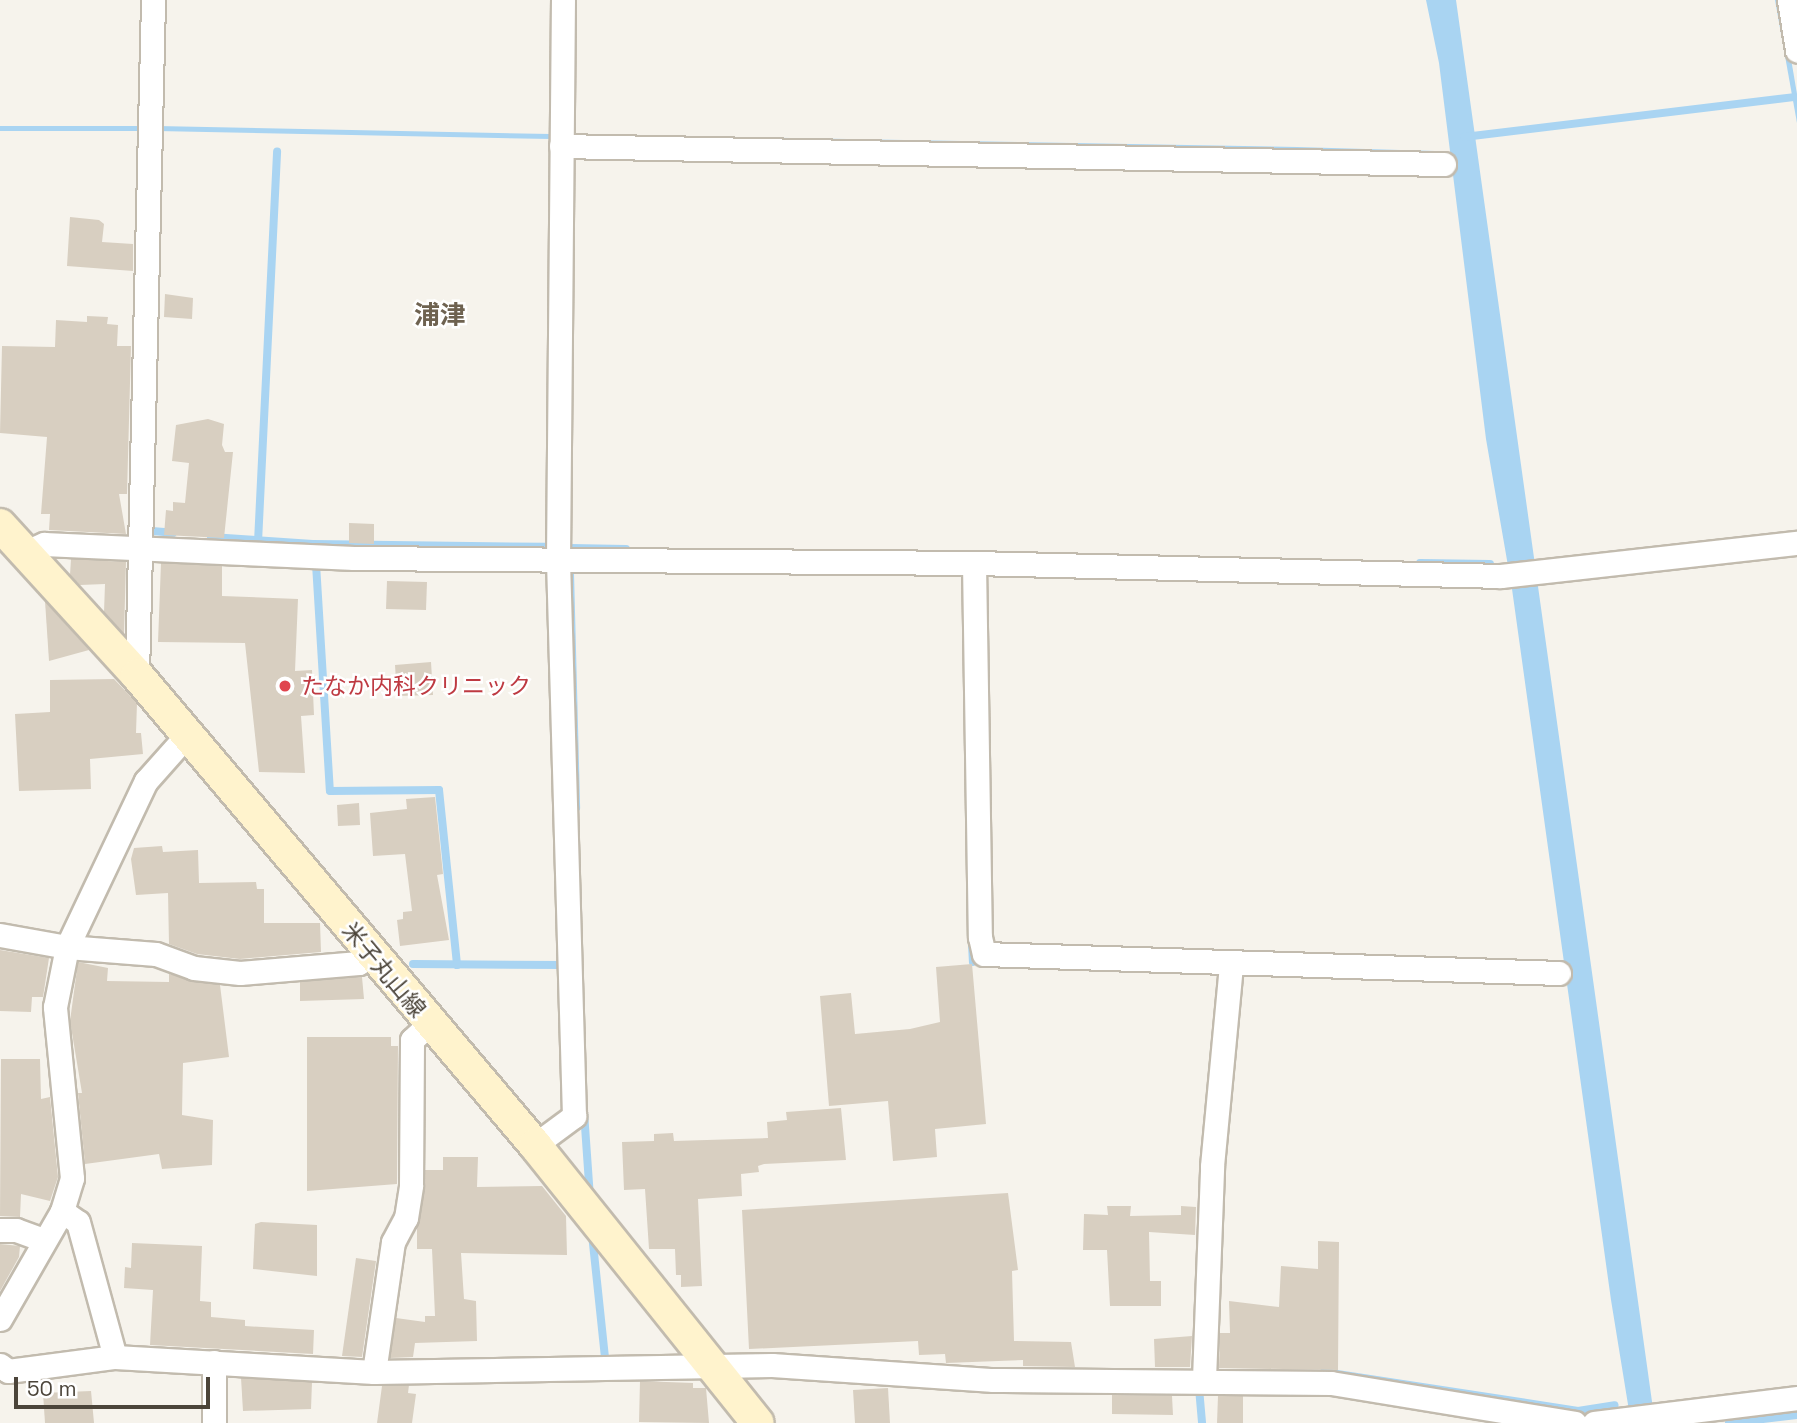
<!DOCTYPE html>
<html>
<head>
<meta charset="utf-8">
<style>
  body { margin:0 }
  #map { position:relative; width:1797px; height:1423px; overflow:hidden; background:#f6f3ec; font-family:"Space Grotesk","Noto Sans JP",sans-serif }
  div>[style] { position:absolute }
  .water>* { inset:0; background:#a9d4f2 }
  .stream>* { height:8px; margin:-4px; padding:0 4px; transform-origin:4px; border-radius:4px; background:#a9d4f2 }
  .building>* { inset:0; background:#d8cfc1 }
  .roads { filter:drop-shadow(2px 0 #c2bbae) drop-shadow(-2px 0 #c2bbae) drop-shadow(0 2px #c2bbae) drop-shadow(0 -2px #c2bbae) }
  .minor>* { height:23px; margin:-11.5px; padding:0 11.5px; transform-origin:11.5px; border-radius:11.5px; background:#fff }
  .secondary>* { height:32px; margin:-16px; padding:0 16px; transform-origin:16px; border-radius:16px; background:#fff3cd }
  .dots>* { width:19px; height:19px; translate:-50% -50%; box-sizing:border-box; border:4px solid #fff; border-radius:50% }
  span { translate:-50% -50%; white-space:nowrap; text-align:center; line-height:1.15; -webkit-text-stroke:5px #fff; paint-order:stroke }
  .health-label { font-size:23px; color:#be3a42 }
  .left { translate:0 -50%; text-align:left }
  .street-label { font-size:23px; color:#4b4439 }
  .quarter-label { font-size:26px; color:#6e6250; font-weight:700 }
  .scale { position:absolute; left:14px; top:1377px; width:196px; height:32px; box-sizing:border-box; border:4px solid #4b4439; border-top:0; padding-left:9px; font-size:21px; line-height:24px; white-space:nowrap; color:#4b4439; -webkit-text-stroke:5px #fff; paint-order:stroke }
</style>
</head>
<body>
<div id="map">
  <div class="water">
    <i style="clip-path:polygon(1426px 0,1456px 0,1655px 1423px,1631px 1423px,1611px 1300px,1512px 589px,1486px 439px,1439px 63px)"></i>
    <i style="clip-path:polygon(1775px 0,1781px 0,1797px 94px,1797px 123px)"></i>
    <i style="clip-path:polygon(0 126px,141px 126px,141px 131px,0 131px)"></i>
    <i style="clip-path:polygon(157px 126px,551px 134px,551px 139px,157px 131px)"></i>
    <i style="clip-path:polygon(566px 134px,1297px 147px,1435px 151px,1433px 156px,567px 140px)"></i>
  </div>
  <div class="stream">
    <i style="left:1464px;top:137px;width:332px;rotate:-6.9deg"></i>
    <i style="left:152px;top:531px;width:21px;rotate:5deg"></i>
    <i style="left:211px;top:537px;width:102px;rotate:3.9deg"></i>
    <i style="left:313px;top:544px;width:233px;rotate:0.7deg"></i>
    <i style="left:258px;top:542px;width:391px;rotate:-87.2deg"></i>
    <i style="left:570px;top:548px;width:56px;rotate:1deg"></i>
    <i style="left:1420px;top:563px;width:70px;rotate:0.8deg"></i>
    <i style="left:316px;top:564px;width:227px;rotate:86.5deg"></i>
    <i style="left:330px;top:791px;width:109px;rotate:-0.5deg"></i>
    <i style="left:439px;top:790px;width:176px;rotate:84.1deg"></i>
    <i style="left:570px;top:573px;width:235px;rotate:88.5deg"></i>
    <i style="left:972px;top:944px;width:18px;rotate:87deg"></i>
    <i style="left:413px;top:964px;width:150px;rotate:0.4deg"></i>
    <i style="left:584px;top:1112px;width:85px;rotate:86deg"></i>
    <i style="left:592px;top:1234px;width:134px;rotate:84deg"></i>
    <i style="left:1324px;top:1372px;width:257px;rotate:8.7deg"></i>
    <i style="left:1578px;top:1411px;width:37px;rotate:-9deg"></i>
    <i style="left:1199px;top:1388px;width:35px;rotate:85deg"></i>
    <i style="left:1729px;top:1423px;width:68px;rotate:-6.7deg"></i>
  </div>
  <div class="building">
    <i style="clip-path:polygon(70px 217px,99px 220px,104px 224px,102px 242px,133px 244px,133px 271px,67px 266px)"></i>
    <i style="clip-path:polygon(165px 294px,193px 298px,192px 319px,164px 317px)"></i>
    <i style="clip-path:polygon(87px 316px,108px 317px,107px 324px,118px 325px,117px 346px,131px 346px,127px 494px,119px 494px,126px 534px,49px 530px,50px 514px,41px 514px,47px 437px,0 433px,2px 346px,55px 347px,56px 320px,87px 322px)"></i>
    <i style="clip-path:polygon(208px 419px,224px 424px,222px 445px,225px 452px,233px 452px,224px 538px,164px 535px,166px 510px,173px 511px,173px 502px,185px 503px,189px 463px,172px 461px,176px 425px)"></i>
    <i style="clip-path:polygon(349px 523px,374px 524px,374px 544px,349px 543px)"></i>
    <i style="clip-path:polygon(71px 559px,126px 562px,124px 634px,104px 612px,105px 584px,80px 585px,70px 575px)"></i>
    <i style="clip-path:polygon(161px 563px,222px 566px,222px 596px,298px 599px,295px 671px,312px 670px,314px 715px,301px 716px,305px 773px,259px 772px,245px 643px,158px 642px)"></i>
    <i style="clip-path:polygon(387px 581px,427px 582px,426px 610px,386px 609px)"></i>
    <i style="clip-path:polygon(45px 601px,89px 650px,49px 661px)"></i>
    <i style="clip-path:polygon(431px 662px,433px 695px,397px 696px,395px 665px)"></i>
    <i style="clip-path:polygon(114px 679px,137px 703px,136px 733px,141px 733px,143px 754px,90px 759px,91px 789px,19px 791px,15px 714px,50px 712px,50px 680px)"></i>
    <i style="clip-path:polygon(435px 797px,443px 874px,437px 875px,449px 940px,400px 946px,397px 920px,403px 919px,403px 912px,412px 911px,405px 854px,373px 856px,370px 813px,407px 809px,406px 799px)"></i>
    <i style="clip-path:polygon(359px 803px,360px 825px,338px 826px,337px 805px)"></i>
    <i style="clip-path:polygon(162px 846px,163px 852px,198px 850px,199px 883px,256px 882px,257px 889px,264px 889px,264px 923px,320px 923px,321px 952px,240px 959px,197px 954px,169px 944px,168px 893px,136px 895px,131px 859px,134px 848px)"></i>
    <i style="clip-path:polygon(0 950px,49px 958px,43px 997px,32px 997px,31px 1012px,0 1011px)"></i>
    <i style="clip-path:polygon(78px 962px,108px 968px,107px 981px,169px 982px,169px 974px,220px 985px,229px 1057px,183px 1063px,182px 1115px,213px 1120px,212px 1165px,162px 1169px,159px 1154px,85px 1164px,78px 1093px,82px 1093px,70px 1021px)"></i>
    <i style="clip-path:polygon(972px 964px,986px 1124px,935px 1129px,937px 1157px,893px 1161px,888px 1101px,829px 1106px,820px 996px,851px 993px,855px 1034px,910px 1029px,940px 1022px,936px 967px)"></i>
    <i style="clip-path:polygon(362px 977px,364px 999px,300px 1001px,300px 982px)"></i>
    <i style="clip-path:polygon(307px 1037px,391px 1037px,391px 1046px,398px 1046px,397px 1184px,307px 1191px)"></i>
    <i style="clip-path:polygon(1px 1059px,40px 1059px,41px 1099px,50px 1097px,58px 1177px,50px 1201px,21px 1194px,20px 1217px,0 1216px)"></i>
    <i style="clip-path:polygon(841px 1108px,846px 1160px,764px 1164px,758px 1166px,759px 1172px,741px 1174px,742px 1196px,698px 1199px,702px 1286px,681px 1287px,681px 1275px,676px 1275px,675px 1249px,649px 1249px,645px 1189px,624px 1190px,622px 1142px,654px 1141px,654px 1134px,673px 1133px,674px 1141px,768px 1138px,767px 1122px,787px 1120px,786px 1112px)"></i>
    <i style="clip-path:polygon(443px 1157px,478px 1157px,477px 1187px,542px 1186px,566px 1216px,567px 1255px,461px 1253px,464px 1299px,476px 1301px,477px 1341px,415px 1343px,413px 1357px,390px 1358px,396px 1318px,425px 1322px,425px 1316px,435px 1316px,432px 1249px,417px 1249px,417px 1228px,425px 1170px,443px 1170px)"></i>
    <i style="clip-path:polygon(1008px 1193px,1018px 1270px,1012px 1271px,1014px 1341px,1071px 1342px,1075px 1367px,1023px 1366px,1023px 1360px,946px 1363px,945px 1354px,919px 1355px,918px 1341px,749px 1349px,742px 1210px)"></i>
    <i style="clip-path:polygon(1107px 1206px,1131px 1206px,1130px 1216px,1181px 1215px,1181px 1206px,1196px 1207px,1195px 1235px,1149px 1232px,1150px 1281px,1161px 1281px,1161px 1306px,1110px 1306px,1107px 1250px,1083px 1250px,1084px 1214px,1108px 1215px)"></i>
    <i style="clip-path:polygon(261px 1222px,317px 1225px,317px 1276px,253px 1269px,255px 1224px)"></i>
    <i style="clip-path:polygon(1318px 1241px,1339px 1242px,1338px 1370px,1219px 1368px,1220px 1333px,1230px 1333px,1229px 1301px,1279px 1307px,1281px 1266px,1318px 1269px)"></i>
    <i style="clip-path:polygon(132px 1243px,202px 1246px,200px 1301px,211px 1302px,211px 1317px,245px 1320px,245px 1326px,314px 1330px,313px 1354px,150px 1345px,153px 1290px,124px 1288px,125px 1267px,131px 1268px)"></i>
    <i style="clip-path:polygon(0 1244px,20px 1246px,19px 1257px,0 1291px)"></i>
    <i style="clip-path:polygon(356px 1258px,376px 1261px,362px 1357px,342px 1356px)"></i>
    <i style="clip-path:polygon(1192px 1336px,1190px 1367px,1155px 1367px,1154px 1339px)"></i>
    <i style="clip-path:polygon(241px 1378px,312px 1382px,311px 1409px,243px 1411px)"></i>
    <i style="clip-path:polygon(640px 1381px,693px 1383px,693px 1388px,706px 1388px,709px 1423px,639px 1422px)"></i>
    <i style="clip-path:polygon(409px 1385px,408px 1393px,416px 1394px,412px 1423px,377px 1423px,382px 1386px)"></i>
    <i style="clip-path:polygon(888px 1388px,890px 1423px,855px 1423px,853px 1390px)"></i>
    <i style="clip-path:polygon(91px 1391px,94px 1423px,45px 1423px,43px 1393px)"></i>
    <i style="clip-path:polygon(1112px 1395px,1172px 1396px,1173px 1415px,1112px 1414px)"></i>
    <i style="clip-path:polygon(1218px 1396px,1243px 1396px,1243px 1423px,1217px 1423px)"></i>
  </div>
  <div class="roads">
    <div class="minor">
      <i style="left:1789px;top:0;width:51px;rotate:80.9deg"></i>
      <i style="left:561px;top:146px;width:883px;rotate:1.17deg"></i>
      <i style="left:26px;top:552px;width:20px;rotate:-24deg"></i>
      <i style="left:44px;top:544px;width:310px;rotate:2.6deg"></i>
      <i style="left:354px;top:558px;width:620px;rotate:0.46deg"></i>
      <i style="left:974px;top:563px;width:527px;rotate:1.41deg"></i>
      <i style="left:1501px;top:576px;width:298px;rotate:-6.4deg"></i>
      <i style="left:974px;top:563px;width:374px;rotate:89.1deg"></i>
      <i style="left:980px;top:937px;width:17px;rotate:77deg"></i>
      <i style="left:984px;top:954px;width:575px;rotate:1.89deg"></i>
      <i style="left:137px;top:675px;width:675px;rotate:-88.64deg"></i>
      <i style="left:0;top:935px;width:68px;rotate:10.2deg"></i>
      <i style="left:67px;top:947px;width:89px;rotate:4.5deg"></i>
      <i style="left:156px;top:954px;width:40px;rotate:20.2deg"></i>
      <i style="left:194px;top:968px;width:46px;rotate:6.2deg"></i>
      <i style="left:240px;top:973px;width:119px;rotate:-4.8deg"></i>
      <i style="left:359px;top:963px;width:14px;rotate:-36deg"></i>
      <i style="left:535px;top:1145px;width:49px;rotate:-36.6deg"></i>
      <i style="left:574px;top:1116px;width:556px;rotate:-91.65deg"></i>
      <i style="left:558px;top:560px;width:560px;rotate:-89.49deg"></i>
      <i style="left:62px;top:1211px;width:19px;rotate:35deg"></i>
      <i style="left:78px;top:1222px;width:140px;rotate:74.7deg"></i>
      <i style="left:115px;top:1357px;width:259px;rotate:3.3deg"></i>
      <i style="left:374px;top:1372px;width:398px;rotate:-1deg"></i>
      <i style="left:772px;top:1365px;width:222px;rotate:3.9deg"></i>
      <i style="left:993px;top:1380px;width:338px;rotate:0.5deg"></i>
      <i style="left:1331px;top:1383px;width:247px;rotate:9.3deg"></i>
      <i style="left:0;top:1230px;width:16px"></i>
      <i style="left:16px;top:1230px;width:30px;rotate:20deg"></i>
      <i style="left:0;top:1319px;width:125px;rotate:-60.1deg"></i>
      <i style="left:62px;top:1211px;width:34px;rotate:-73deg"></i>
      <i style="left:72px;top:1178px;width:172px;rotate:-95.7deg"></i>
      <i style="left:55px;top:1007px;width:61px;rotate:-78.7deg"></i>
      <i style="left:67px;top:947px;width:184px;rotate:-64.6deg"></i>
      <i style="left:146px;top:781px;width:62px;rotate:-48.3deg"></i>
      <i style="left:0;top:1365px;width:10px;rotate:37deg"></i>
      <i style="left:8px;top:1371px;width:108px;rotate:-7.5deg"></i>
      <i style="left:374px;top:1372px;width:131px;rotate:-81.7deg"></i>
      <i style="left:393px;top:1242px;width:27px;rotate:-62deg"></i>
      <i style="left:406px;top:1218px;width:33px;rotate:-81deg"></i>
      <i style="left:411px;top:1185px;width:145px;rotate:-89.6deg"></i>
      <i style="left:412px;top:1040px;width:25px;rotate:-43deg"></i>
      <i style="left:1204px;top:1379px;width:213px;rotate:-87.8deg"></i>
      <i style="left:1212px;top:1166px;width:202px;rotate:-84.6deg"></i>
      <i style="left:214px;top:1423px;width:61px;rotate:-90deg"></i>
      <i style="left:1594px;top:1423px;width:205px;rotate:-7deg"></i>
    </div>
    <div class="secondary">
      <i style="left:0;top:525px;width:203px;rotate:47.6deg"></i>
      <i style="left:137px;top:675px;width:616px;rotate:49.74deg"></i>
      <i style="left:535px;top:1145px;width:356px;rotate:51.3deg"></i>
    </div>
  </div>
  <div class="dots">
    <i style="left:285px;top:686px;background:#e0444e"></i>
  </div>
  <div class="health-label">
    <span class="left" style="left:301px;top:686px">たなか内科クリニック</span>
  </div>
  <div class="street-label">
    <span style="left:384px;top:970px;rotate:50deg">米子丸山線</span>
  </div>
  <div class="quarter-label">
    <span style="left:440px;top:316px">浦津</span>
  </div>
  <div class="scale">50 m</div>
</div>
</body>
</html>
